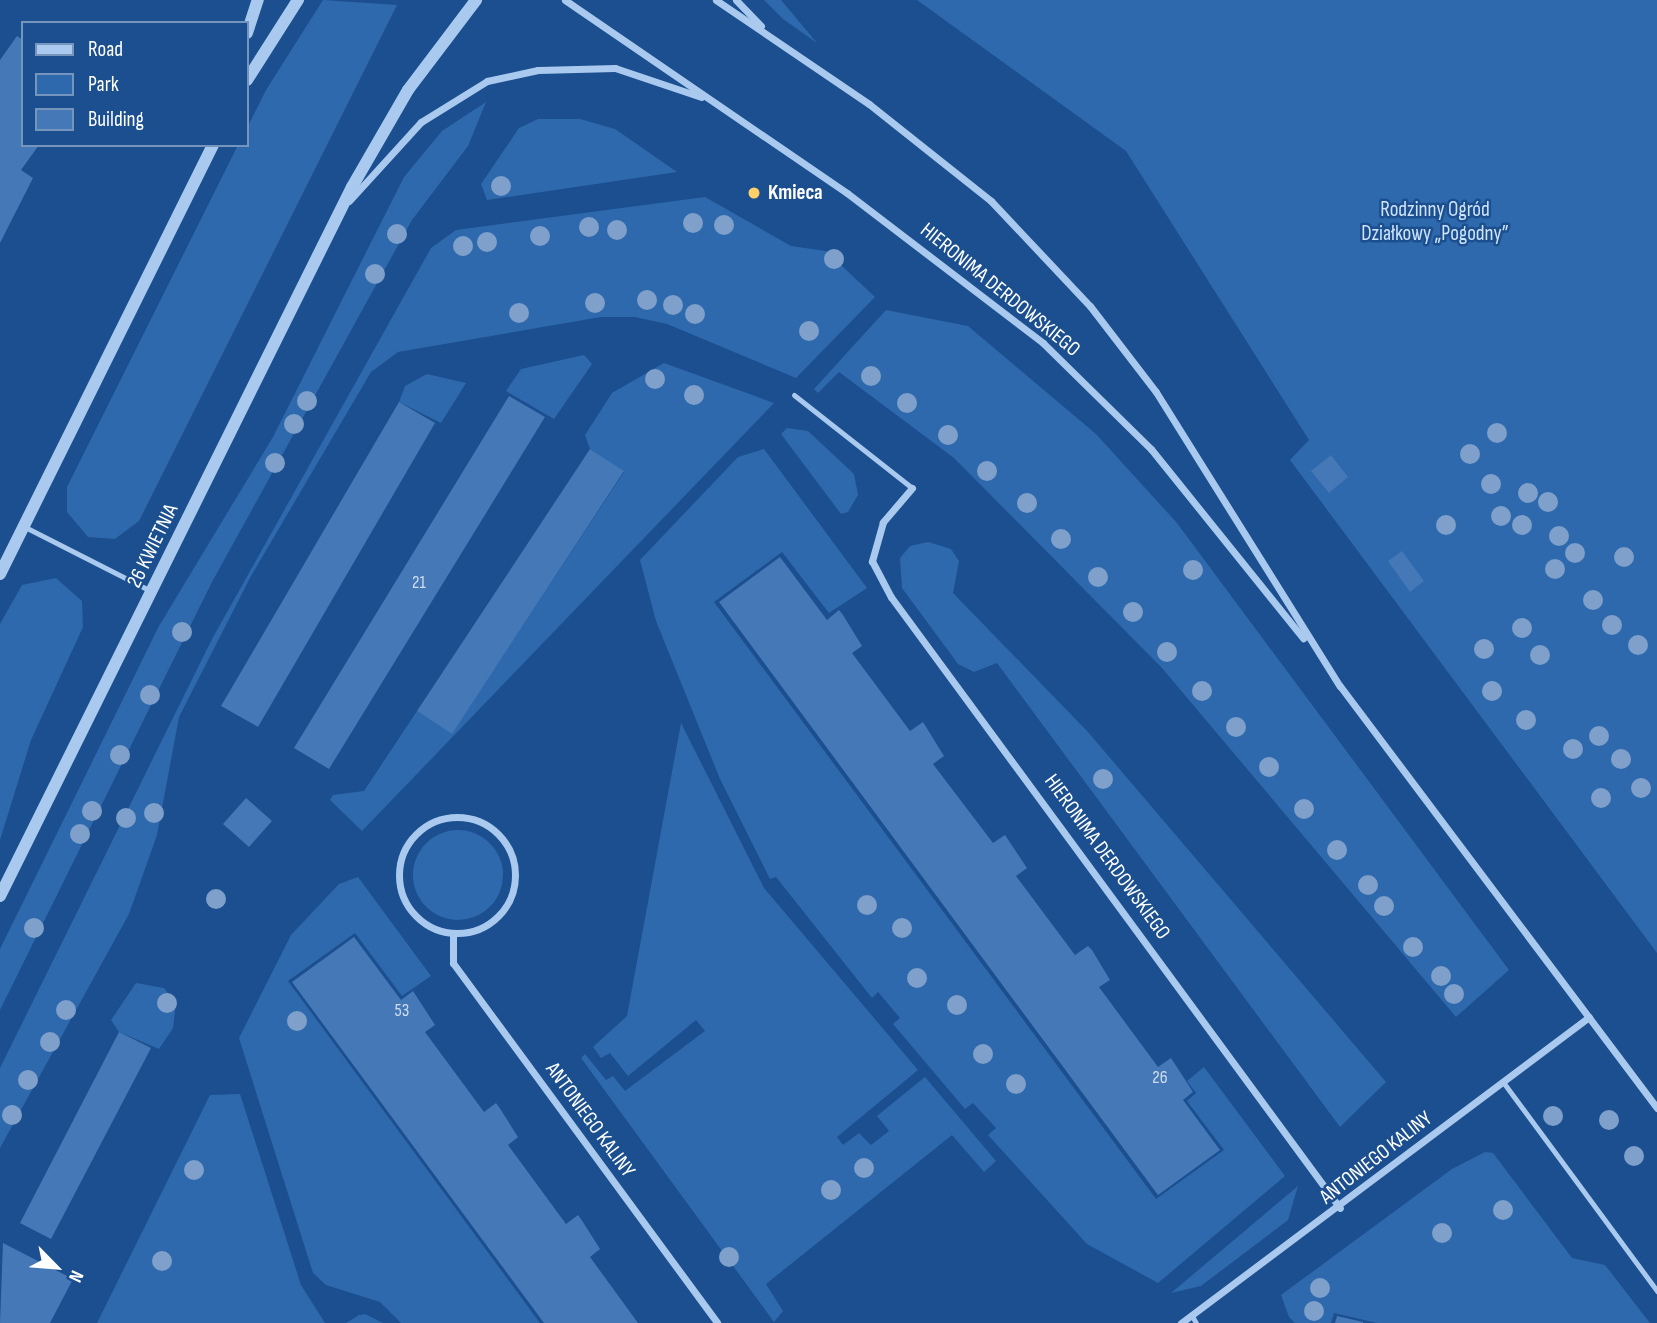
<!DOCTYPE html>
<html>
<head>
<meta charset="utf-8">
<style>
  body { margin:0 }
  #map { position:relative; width:1657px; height:1323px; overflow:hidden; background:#1b4f8f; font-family:"Sofia Sans Condensed",sans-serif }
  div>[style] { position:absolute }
  .green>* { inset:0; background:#2e69ad }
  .round { border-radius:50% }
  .building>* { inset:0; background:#4478b7 }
  .service>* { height:5px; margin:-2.5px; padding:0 2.5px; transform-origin:2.5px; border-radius:2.5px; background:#a9c9ee }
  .minor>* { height:7px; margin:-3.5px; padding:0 3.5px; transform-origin:3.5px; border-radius:3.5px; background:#a9c9ee }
  .minor>.ring { margin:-3.5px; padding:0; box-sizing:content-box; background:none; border:7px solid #a9c9ee; border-radius:50% }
  .tertiary>* { height:12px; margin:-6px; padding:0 6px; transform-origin:6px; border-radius:6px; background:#a9c9ee }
  .trees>* { width:20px; height:20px; margin:-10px; border-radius:50%; background:#7ea0ca }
  .dots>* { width:19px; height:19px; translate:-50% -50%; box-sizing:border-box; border:4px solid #1b4f8f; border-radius:50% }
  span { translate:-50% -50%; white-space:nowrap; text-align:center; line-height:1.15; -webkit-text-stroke:5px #1b4f8f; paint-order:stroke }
  .number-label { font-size:18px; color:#d0dded }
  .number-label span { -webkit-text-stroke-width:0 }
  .poi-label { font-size:21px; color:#fff; font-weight:700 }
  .left { translate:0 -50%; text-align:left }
  .park-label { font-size:21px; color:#cfe3fa }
  .street-label { font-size:21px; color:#fff }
  .legend { position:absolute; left:21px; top:21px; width:228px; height:126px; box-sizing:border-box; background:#1b4f8f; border:2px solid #7695bc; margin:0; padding:9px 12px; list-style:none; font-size:21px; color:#fff }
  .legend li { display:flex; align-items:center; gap:14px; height:35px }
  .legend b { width:35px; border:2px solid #7695bc }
  .north { position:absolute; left:21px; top:1232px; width:70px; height:70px; -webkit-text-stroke:5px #1b4f8f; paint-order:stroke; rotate:115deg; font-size:19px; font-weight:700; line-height:28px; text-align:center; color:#fff }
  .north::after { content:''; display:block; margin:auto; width:24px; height:32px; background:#fff; clip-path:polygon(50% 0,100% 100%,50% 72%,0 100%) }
</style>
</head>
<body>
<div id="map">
  <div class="green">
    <i style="clip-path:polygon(323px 0,397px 5px,139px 521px,115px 539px,88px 537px,67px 512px,67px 487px,238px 145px,247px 145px,247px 128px,266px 90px)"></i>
    <i style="clip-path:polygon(764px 0,781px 0,817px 43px,783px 19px)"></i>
    <i style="clip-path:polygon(917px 0,1657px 0,1657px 953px,1290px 460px,1309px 440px,1126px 151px)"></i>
    <i style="clip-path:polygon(486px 102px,468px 146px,412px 220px,212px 582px,0 1010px,0 949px,159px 626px,273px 437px,404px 177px,442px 131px)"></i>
    <i style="clip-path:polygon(538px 119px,580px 119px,615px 129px,677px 172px,487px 200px,481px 184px,519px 128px)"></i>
    <i style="clip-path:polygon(705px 197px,791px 246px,826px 251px,875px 297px,796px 378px,667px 324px,635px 317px,601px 317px,398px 352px,371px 372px,251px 576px,179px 717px,157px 835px,129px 914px,0 1148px,0 1068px,212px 639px,431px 248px,456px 230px)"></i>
    <i style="clip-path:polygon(886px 310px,968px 326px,1096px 434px,1177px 523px,1509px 970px,1456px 1017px,1162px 668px,954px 458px,839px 372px,818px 393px,814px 389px)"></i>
    <i style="clip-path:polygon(584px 355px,592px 364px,554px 419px,506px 391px,521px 369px)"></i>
    <i style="clip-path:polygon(664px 363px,774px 403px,362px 831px,330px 800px,333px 795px,364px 791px,417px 711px,452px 733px,624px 472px,590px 449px,585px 435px,612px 393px)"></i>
    <i style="clip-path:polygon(427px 374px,466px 383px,441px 423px,399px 402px,405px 386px)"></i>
    <i style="clip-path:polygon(787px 428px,808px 431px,854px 474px,858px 495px,848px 512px,841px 514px,781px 434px)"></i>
    <i style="clip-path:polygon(764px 449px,867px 588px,829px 613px,782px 552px,714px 602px,1156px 1199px,1224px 1150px,1187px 1101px,1196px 1093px,1187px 1081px,1204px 1067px,1285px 1176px,1158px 1283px,1087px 1244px,988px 1135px,996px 1128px,973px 1103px,965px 1109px,893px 1024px,900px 1018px,878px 992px,872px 998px,776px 877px,770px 879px,720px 779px,656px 621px,640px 560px,738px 457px)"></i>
    <i style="clip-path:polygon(928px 542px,951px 549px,959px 561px,953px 593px,1088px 732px,1386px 1082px,1340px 1127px,997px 663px,974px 672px,958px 664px,902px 588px,900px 558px,910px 546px)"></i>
    <i style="clip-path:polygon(56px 578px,82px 601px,83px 627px,31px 740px,0 840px,0 624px,22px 585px)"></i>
    <i style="clip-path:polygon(681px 723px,764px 888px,918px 1070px,837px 1137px,843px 1145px,859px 1133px,871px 1145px,889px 1131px,877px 1116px,925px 1077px,996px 1161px,984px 1172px,952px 1135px,766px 1284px,783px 1311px,774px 1322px,581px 1058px,585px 1054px,606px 1080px,613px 1076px,625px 1091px,705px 1031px,696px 1020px,628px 1076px,610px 1053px,601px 1058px,593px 1047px,627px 1016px)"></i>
    <i class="round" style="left:413px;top:830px;width:90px;height:90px"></i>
    <i style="clip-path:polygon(358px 877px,431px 976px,402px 996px,355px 933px,288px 981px,540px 1323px,401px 1323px,380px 1302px,326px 1285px,313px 1273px,239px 1038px,291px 935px,339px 884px)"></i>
    <i style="clip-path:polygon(136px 983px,164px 988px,176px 1003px,173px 1028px,159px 1049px,119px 1032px,111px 1020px)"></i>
    <i style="clip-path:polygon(240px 1094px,301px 1285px,325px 1323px,97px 1323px,210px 1095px)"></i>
    <i style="clip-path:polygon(1485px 1152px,1493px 1153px,1572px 1258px,1605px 1265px,1650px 1323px,1377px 1323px,1334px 1313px,1331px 1323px,1295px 1323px,1289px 1317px,1281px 1295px,1452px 1169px)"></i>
    <i style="clip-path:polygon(1298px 1186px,1288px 1220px,1201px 1286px,1171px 1293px)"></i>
    <i style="clip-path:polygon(365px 1314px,383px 1323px,346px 1323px,359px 1315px)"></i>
  </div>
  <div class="building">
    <i style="clip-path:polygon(17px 36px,23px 40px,23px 145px,39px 145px,21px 170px,33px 178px,0 243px,0 60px)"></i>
    <i style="clip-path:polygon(509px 396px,545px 417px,329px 769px,294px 748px)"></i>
    <i style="clip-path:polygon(399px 402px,435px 423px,258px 727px,221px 706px)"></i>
    <i style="clip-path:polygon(590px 449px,624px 471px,452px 734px,417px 711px)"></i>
    <i style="clip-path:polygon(1331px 455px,1348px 477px,1329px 493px,1311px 471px)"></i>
    <i style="clip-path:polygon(1402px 551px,1424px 581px,1410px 592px,1388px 561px)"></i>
    <i style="clip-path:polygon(780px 557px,827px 620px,839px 610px,843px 615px,862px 646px,852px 653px,910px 731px,923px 722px,944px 756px,933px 764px,993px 843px,1005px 835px,1027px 868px,1016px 876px,1075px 955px,1088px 946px,1092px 950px,1110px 980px,1099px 987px,1158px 1067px,1171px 1058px,1193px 1092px,1183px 1100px,1220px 1150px,1158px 1195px,719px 602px)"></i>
    <i style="clip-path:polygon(246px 798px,272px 821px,249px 847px,223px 824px)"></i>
    <i style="clip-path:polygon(354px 937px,401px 1000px,413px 991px,435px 1025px,425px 1032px,484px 1112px,496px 1103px,499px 1107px,518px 1137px,508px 1145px,566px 1224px,578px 1215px,581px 1219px,600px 1249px,590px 1257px,638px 1323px,544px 1323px,292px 982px)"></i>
    <i style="clip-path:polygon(119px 1032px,151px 1048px,51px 1239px,20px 1223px)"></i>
    <i style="clip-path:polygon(3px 1243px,73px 1279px,50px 1323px,0 1323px)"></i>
    <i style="clip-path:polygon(1337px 1316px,1363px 1322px,1363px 1323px,1335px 1323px)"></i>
  </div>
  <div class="service">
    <i style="left:794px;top:395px;width:150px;rotate:38.2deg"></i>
    <i style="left:23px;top:526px;width:144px;rotate:26.9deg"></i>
    <i style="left:1503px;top:1082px;width:260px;rotate:53.6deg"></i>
    <i style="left:1192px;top:1316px;width:8px;rotate:60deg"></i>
  </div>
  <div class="minor">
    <i style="left:565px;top:0;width:342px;rotate:34.4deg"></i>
    <i style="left:847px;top:193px;width:247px;rotate:37.4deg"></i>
    <i style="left:1043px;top:343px;width:151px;rotate:44.5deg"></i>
    <i style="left:1151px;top:449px;width:243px;rotate:51.2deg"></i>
    <i style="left:716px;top:0;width:185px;rotate:34.2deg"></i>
    <i style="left:869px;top:104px;width:156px;rotate:38.5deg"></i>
    <i style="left:991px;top:201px;width:144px;rotate:46.7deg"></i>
    <i style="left:1090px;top:306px;width:108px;rotate:52.5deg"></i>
    <i style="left:1156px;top:392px;width:347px;rotate:58deg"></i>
    <i style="left:1340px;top:686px;width:528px;rotate:53.09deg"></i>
    <i style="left:736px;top:0;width:36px;rotate:46deg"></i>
    <i style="left:349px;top:201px;width:107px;rotate:-47.7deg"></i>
    <i style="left:421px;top:122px;width:78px;rotate:-31.8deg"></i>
    <i style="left:487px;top:81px;width:52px;rotate:-12.2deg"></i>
    <i style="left:538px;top:70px;width:77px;rotate:-1.5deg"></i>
    <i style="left:615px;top:68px;width:91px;rotate:18.6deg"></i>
    <i style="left:912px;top:488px;width:45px;rotate:130.5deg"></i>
    <i style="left:883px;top:522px;width:41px;rotate:105.8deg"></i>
    <i style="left:872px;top:561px;width:41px;rotate:62.2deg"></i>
    <i style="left:891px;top:597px;width:758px;rotate:53.69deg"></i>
    <i class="ring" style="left:399px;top:817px;width:109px;height:109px"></i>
    <i style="left:453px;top:934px;width:29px;rotate:90deg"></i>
    <i style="left:453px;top:963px;width:446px;rotate:53.7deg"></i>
    <i style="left:1181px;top:1323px;width:510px;rotate:-36.87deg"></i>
  </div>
  <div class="tertiary">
    <i style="left:247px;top:33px;width:35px;rotate:-72deg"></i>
    <i style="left:247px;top:80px;width:95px;rotate:-57.5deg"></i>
    <i style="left:0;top:574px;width:479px;rotate:-63.6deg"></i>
    <i style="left:0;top:896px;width:792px;rotate:-63.6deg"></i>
    <i style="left:352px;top:187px;width:112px;rotate:-60deg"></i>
    <i style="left:408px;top:90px;width:113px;rotate:-52.9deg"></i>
  </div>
  <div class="trees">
    <i style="left:501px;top:186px"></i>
    <i style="left:693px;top:223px"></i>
    <i style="left:724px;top:225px"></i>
    <i style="left:589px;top:227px"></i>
    <i style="left:617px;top:230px"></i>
    <i style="left:397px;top:234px"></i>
    <i style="left:540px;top:236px"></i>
    <i style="left:487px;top:242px"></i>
    <i style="left:463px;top:246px"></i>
    <i style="left:834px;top:259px"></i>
    <i style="left:375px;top:274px"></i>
    <i style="left:647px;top:300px"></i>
    <i style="left:595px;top:303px"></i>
    <i style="left:673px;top:305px"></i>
    <i style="left:519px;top:313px"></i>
    <i style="left:695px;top:314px"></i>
    <i style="left:809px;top:331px"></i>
    <i style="left:871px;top:376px"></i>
    <i style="left:655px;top:379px"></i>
    <i style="left:694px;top:395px"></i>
    <i style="left:307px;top:401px"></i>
    <i style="left:907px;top:403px"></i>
    <i style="left:294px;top:424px"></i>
    <i style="left:1497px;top:433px"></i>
    <i style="left:948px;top:435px"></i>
    <i style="left:1470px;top:454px"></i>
    <i style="left:275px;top:463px"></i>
    <i style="left:987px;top:471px"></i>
    <i style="left:1491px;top:484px"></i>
    <i style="left:1528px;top:493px"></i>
    <i style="left:1548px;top:502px"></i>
    <i style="left:1027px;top:503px"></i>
    <i style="left:1501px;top:516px"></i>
    <i style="left:1446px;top:525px"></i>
    <i style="left:1522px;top:525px"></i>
    <i style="left:1559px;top:536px"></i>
    <i style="left:1061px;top:539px"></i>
    <i style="left:1575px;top:553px"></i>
    <i style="left:1624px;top:557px"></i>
    <i style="left:1555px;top:569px"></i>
    <i style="left:1193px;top:570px"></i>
    <i style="left:1098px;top:577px"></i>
    <i style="left:1593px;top:600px"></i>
    <i style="left:1133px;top:612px"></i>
    <i style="left:1612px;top:625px"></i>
    <i style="left:1522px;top:628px"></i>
    <i style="left:182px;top:632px"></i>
    <i style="left:1638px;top:645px"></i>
    <i style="left:1484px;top:649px"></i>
    <i style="left:1167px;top:652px"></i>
    <i style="left:1540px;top:655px"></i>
    <i style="left:1202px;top:691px"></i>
    <i style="left:1492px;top:691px"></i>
    <i style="left:150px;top:695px"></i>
    <i style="left:1526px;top:720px"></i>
    <i style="left:1236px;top:727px"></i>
    <i style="left:1599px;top:736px"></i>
    <i style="left:1573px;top:749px"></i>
    <i style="left:120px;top:755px"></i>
    <i style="left:1621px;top:759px"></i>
    <i style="left:1269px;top:767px"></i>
    <i style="left:1103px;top:779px"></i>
    <i style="left:1641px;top:788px"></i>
    <i style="left:1601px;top:798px"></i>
    <i style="left:1304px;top:809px"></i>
    <i style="left:92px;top:811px"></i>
    <i style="left:154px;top:813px"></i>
    <i style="left:126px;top:818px"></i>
    <i style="left:80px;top:834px"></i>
    <i style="left:1337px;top:850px"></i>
    <i style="left:1368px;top:885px"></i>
    <i style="left:216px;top:899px"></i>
    <i style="left:867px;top:905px"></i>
    <i style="left:1384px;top:906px"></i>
    <i style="left:34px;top:928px"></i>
    <i style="left:902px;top:928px"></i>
    <i style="left:1413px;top:947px"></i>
    <i style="left:1441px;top:976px"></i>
    <i style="left:917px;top:978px"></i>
    <i style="left:1454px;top:994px"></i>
    <i style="left:167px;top:1003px"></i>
    <i style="left:957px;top:1005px"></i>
    <i style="left:66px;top:1010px"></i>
    <i style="left:297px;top:1021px"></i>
    <i style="left:50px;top:1042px"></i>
    <i style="left:983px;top:1054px"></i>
    <i style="left:28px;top:1080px"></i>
    <i style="left:1016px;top:1084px"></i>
    <i style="left:12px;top:1115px"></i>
    <i style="left:1553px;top:1116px"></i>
    <i style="left:1609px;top:1120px"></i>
    <i style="left:1634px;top:1156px"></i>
    <i style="left:864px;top:1168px"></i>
    <i style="left:194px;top:1170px"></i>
    <i style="left:831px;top:1190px"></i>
    <i style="left:1503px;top:1210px"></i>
    <i style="left:1442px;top:1233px"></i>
    <i style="left:729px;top:1257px"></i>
    <i style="left:162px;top:1261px"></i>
    <i style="left:1320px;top:1288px"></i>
    <i style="left:1314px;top:1311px"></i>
  </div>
  <div class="dots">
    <i style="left:754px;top:193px;background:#ffd166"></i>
  </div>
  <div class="number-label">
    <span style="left:419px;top:583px">21</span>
    <span style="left:402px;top:1011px">53</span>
    <span style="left:1160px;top:1078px">26</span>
  </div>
  <div class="poi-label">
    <span class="left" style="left:768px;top:193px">Kmieca</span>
  </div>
  <div class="park-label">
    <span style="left:1435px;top:222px">Rodzinny Ogród<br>Działkowy „Pogodny”</span>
  </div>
  <div class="street-label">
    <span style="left:1000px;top:290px;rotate:39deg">HIERONIMA DERDOWSKIEGO</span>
    <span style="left:153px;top:546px;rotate:-64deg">26 KWIETNIA</span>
    <span style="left:1107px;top:857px;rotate:54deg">HIERONIMA DERDOWSKIEGO</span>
    <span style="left:590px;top:1120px;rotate:54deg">ANTONIEGO KALINY</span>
    <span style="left:1376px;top:1158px;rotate:-38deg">ANTONIEGO KALINY</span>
  </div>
  <ul class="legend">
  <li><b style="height:9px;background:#a9c9ee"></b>Road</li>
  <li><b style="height:19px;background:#2e69ad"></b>Park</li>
  <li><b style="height:19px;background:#4478b7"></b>Building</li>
  </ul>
  <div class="north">N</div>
</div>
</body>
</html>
